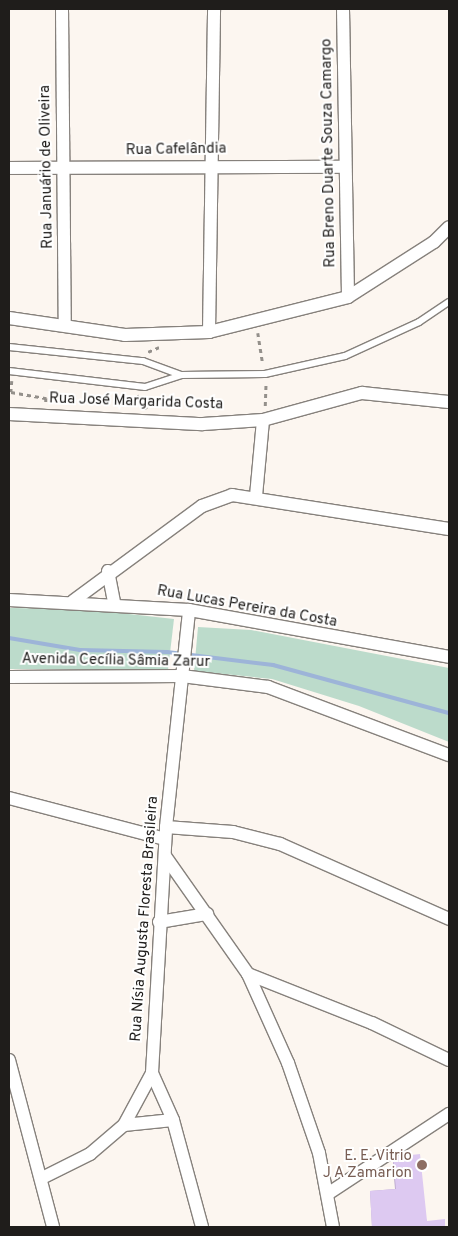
<!DOCTYPE html>
<html>
<head>
<meta charset="utf-8">
<style>
  body { margin:0 }
  #map { position:relative; width:458px; height:1236px; overflow:hidden; background:#fcf6f0; font-family:Overpass,sans-serif }
  div>[style] { position:absolute }
  .green>* { inset:0; background:#bcdbcb }
  .stream>* { height:4px; margin:-2px; padding:0 2px; transform-origin:2px; border-radius:2px; background:#9db4d8 }
  .path>* { height:2.5px; margin-top:-1.25px; transform-origin:0; background:repeating-linear-gradient(90deg,#94908b 0 4px,transparent 0 8px) }
  .roads { filter:drop-shadow(1px 0 #86817c) drop-shadow(-1px 0 #86817c) drop-shadow(0 1px #86817c) drop-shadow(0 -1px #86817c) }
  .lane>* { height:6px; margin:-3px; padding:0 3px; transform-origin:3px; border-radius:3px; background:#fff }
  .street>* { height:12px; margin:-6px; padding:0 6px; transform-origin:6px; border-radius:6px; background:#fff }
  .wall>* { inset:0; background:#beadcf }
  .building>* { inset:0; background:#ddc9f1 }
  .dots>* { width:14px; height:14px; translate:-50% -50%; box-sizing:border-box; border:2px solid #fff; border-radius:50% }
  span { translate:-50% -50%; white-space:nowrap; text-align:center; line-height:1.15; -webkit-text-stroke:4px #fff; paint-order:stroke }
  .street-label { font-size:15px; color:#1f1d1b }
  .education-label { font-size:15px; color:#785e54 }
  .right { translate:-100% -50%; text-align:right }
  .frame { position:absolute; inset:0; border:10px solid #1f1d1b; pointer-events:none }
</style>
</head>
<body>
<div id="map">
  <div class="green">
    <i style="clip-path:polygon(9px 608px,84px 609px,174px 619px,168px 670px,9px 669px)"></i>
    <i style="clip-path:polygon(198px 627px,251px 630px,449px 668px,449px 742px,359px 706px,272px 679px,194px 671px)"></i>
  </div>
  <div class="stream">
    <i style="left:9px;top:638px;width:72px;rotate:9.6deg"></i>
    <i style="left:80px;top:650px;width:87px;rotate:1.3deg"></i>
    <i style="left:167px;top:652px;width:107px;rotate:7deg"></i>
    <i style="left:273px;top:665px;width:182px;rotate:15.3deg"></i>
  </div>
  <div class="path">
    <i style="left:258px;top:333px;width:31px;rotate:81deg"></i>
    <i style="left:148px;top:352px;width:12px;rotate:-24deg"></i>
    <i style="left:12px;top:381px;width:11px;rotate:95deg"></i>
    <i style="left:11px;top:392px;width:36px;rotate:10deg"></i>
    <i style="left:46px;top:398px;width:6px;rotate:90deg"></i>
    <i style="left:137px;top:395px;width:17px;rotate:54deg"></i>
    <i style="left:265px;top:406px;width:24px;rotate:-88deg"></i>
  </div>
  <div class="roads">
    <div class="lane">
      <i style="left:9px;top:347px;width:135px;rotate:6deg"></i>
      <i style="left:143px;top:361px;width:40px;rotate:20.2deg"></i>
      <i style="left:181px;top:375px;width:84px;rotate:-0.7deg"></i>
      <i style="left:265px;top:374px;width:82px;rotate:-12.7deg"></i>
      <i style="left:345px;top:356px;width:81px;rotate:-24.7deg"></i>
      <i style="left:419px;top:322px;width:36px;rotate:-34deg"></i>
      <i style="left:9px;top:371px;width:137px;rotate:6.7deg"></i>
      <i style="left:145px;top:387px;width:38px;rotate:-18deg"></i>
    </div>
    <div class="street">
      <i style="left:62px;top:9px;width:316px;rotate:89.5deg"></i>
      <i style="left:343px;top:9px;width:288px;rotate:89deg"></i>
      <i style="left:9px;top:168px;width:335px;rotate:-0.2deg"></i>
      <i style="left:9px;top:318px;width:117px;rotate:8.3deg"></i>
      <i style="left:125px;top:335px;width:84px;rotate:-2deg"></i>
      <i style="left:209px;top:332px;width:143px;rotate:-14.1deg"></i>
      <i style="left:348px;top:297px;width:102px;rotate:-32.6deg"></i>
      <i style="left:434px;top:242px;width:21px;rotate:-45deg"></i>
      <i style="left:209px;top:332px;width:323px;rotate:-89.1deg"></i>
      <i style="left:9px;top:414px;width:194px;rotate:3deg"></i>
      <i style="left:203px;top:424px;width:60px;rotate:-3.8deg"></i>
      <i style="left:263px;top:420px;width:103px;rotate:-15.3deg"></i>
      <i style="left:362px;top:393px;width:87px;rotate:5.9deg"></i>
      <i style="left:256px;top:496px;width:76px;rotate:-84.7deg"></i>
      <i style="left:108px;top:571px;width:33px;rotate:79deg"></i>
      <i style="left:9px;top:600px;width:180px;rotate:3.2deg"></i>
      <i style="left:189px;top:610px;width:264px;rotate:10.2deg"></i>
      <i style="left:73px;top:601px;width:160px;rotate:-36.4deg"></i>
      <i style="left:202px;top:506px;width:32px;rotate:-20deg"></i>
      <i style="left:232px;top:495px;width:220px;rotate:8.9deg"></i>
      <i style="left:9px;top:677px;width:173px;rotate:-0.3deg"></i>
      <i style="left:182px;top:676px;width:87px;rotate:7.3deg"></i>
      <i style="left:268px;top:687px;width:193px;rotate:20.6deg"></i>
      <i style="left:9px;top:798px;width:161px;rotate:14.7deg"></i>
      <i style="left:166px;top:827px;width:67px;rotate:4.3deg"></i>
      <i style="left:233px;top:832px;width:49px;rotate:14.3deg"></i>
      <i style="left:280px;top:844px;width:185px;rotate:23.9deg"></i>
      <i style="left:165px;top:856px;width:144px;rotate:54.9deg"></i>
      <i style="left:248px;top:974px;width:98px;rotate:65.8deg"></i>
      <i style="left:288px;top:1063px;width:95px;rotate:71deg"></i>
      <i style="left:319px;top:1153px;width:75px;rotate:79.3deg"></i>
      <i style="left:159px;top:922px;width:49px;rotate:-9.5deg"></i>
      <i style="left:248px;top:974px;width:133px;rotate:21.6deg"></i>
      <i style="left:372px;top:1023px;width:85px;rotate:25.7deg"></i>
      <i style="left:9px;top:1060px;width:173px;rotate:75.2deg"></i>
      <i style="left:152px;top:1073px;width:51px;rotate:65.9deg"></i>
      <i style="left:173px;top:1120px;width:111px;rotate:74.8deg"></i>
      <i style="left:124px;top:1125px;width:49px;rotate:-5.8deg"></i>
      <i style="left:42px;top:1178px;width:54px;rotate:-26.6deg"></i>
      <i style="left:90px;top:1154px;width:45px;rotate:-40.5deg"></i>
      <i style="left:124px;top:1125px;width:59px;rotate:-61.7deg"></i>
      <i style="left:152px;top:1073px;width:246px;rotate:-86.7deg"></i>
      <i style="left:166px;top:827px;width:218px;rotate:-83.9deg"></i>
      <i style="left:329px;top:1193px;width:144px;rotate:-33.4deg"></i>
    </div>
  </div>
  <div class="wall">
    <i style="clip-path:polygon(393px 1157px,427px 1221px,445px 1227px,372px 1227px,370px 1191px,395px 1189px,393px 1167px)"></i>
  </div>
  <div class="building">
    <i style="clip-path:polygon(420px 1154px,427px 1221px,445px 1219px,445px 1227px,372px 1227px,370px 1191px,396px 1189px,393px 1157px)"></i>
  </div>
  <div class="dots">
    <i style="left:422px;top:1165px;background:#8d6e63"></i>
  </div>
  <div class="street-label">
    <span style="left:176px;top:150px;rotate:-1deg">Rua Cafelândia</span>
    <span style="left:329px;top:153px;rotate:-91deg">Rua Breno Duarte Souza Camargo</span>
    <span style="left:47px;top:167px;rotate:-91deg">Rua Januário de Oliveira</span>
    <span style="left:136px;top:402px;rotate:2deg">Rua José Margarida Costa</span>
    <span style="left:247px;top:607px;rotate:10deg">Rua Lucas Pereira da Costa</span>
    <span style="left:116px;top:661px;rotate:1deg">Avenida Cecília Sâmia Zarur</span>
    <span style="left:145px;top:919px;rotate:-86deg">Rua Nísia Augusta Floresta Brasileira</span>
  </div>
  <div class="education-label">
    <span class="right" style="left:412px;top:1165px">E. E. Vitrio<br>J A Zamarion</span>
  </div>
  <div class="frame"></div>
</div>
</body>
</html>
